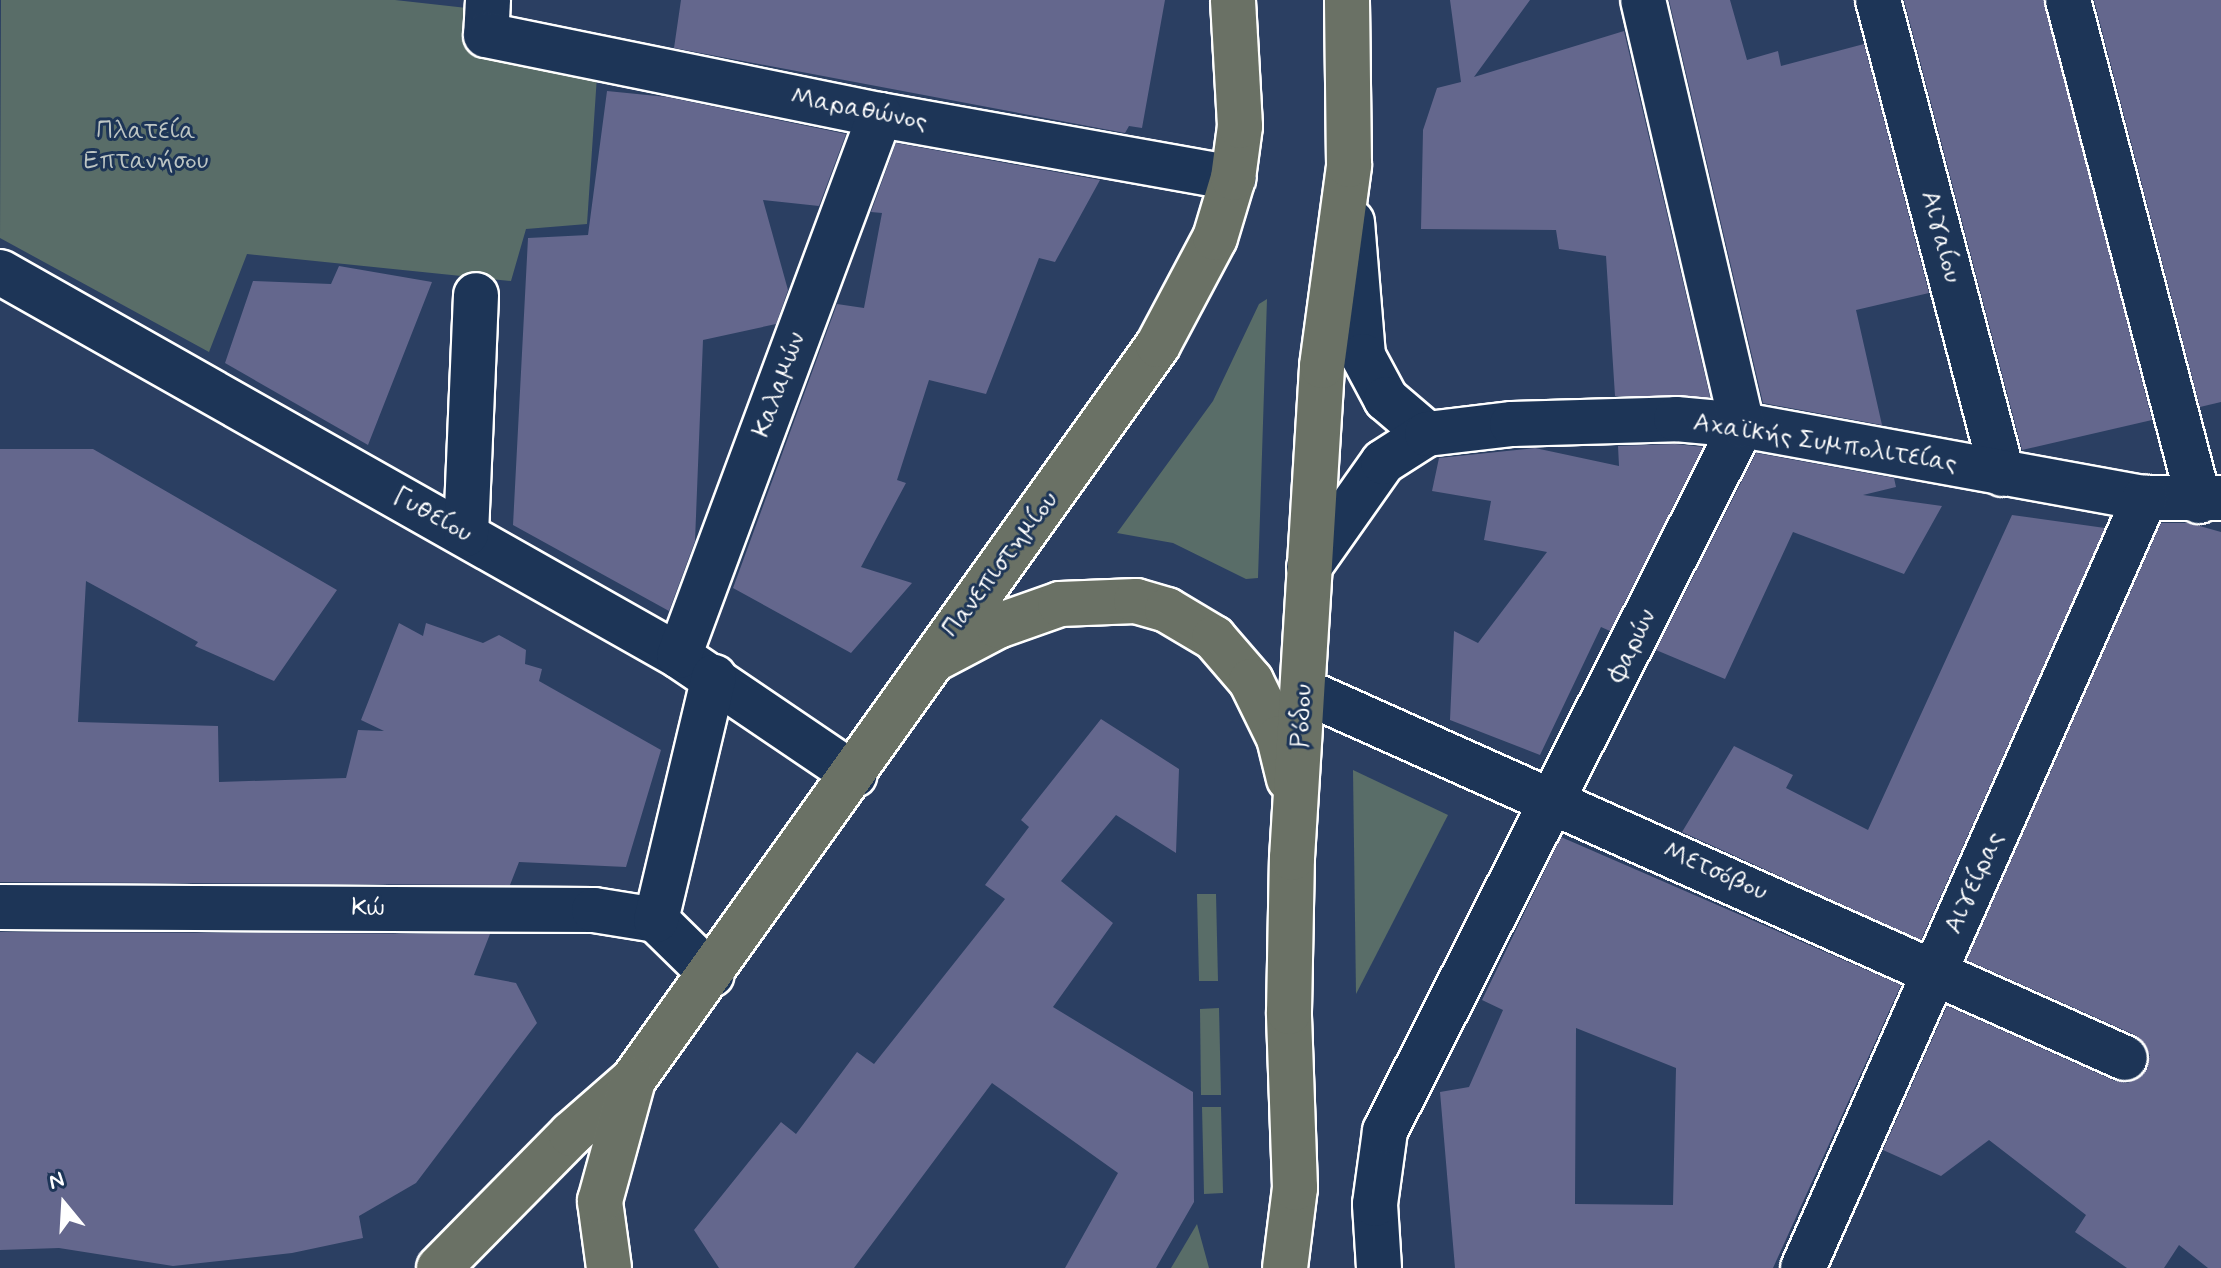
<!DOCTYPE html>
<html>
<head>
<meta charset="utf-8">
<style>
  body { margin:0 }
  #map { position:relative; width:2221px; height:1268px; overflow:hidden; background:#2b3f62; font-family:Mynerve,sans-serif }
  div>[style] { position:absolute }
  .green>* { inset:0; background:#596d68 }
  .building>* { inset:0; background:#64678d }
  .roads { filter:drop-shadow(2px 0 #fff) drop-shadow(-2px 0 #fff) drop-shadow(0 2px #fff) drop-shadow(0 -2px #fff) }
  .minor>* { height:44px; margin:-22px; padding:0 22px; transform-origin:22px; border-radius:22px; background:#1d3557 }
  .major>* { height:44px; margin:-22px; padding:0 22px; transform-origin:22px; border-radius:22px; background:#6a7165 }
  span { translate:-50% -50%; white-space:nowrap; text-align:center; line-height:1.15; -webkit-text-stroke:6px #1d3557; paint-order:stroke }
  .street-label { font-size:26px; color:#fff }
  .park-label { font-size:26px; color:#bdc5c3 }
  .north { position:absolute; left:24px; top:1164px; width:80px; height:80px; -webkit-text-stroke:6px #1d3557; paint-order:stroke; rotate:342deg; font-size:22px; font-weight:700; line-height:32px; text-align:center; color:#fff }
  .north::after { content:''; display:block; margin:auto; width:28px; height:36px; background:#fff; clip-path:polygon(50% 0,100% 100%,50% 72%,0 100%) }
</style>
</head>
<body>
<div id="map">
  <div class="green">
    <i style="clip-path:polygon(1px 0,395px 0,476px 9px,597px 76px,587px 224px,526px 229px,511px 281px,247px 254px,209px 352px,0 238px)"></i>
    <i style="clip-path:polygon(1267px 299px,1258px 578px,1246px 579px,1173px 543px,1117px 533px,1213px 401px,1259px 304px)"></i>
    <i style="clip-path:polygon(1353px 770px,1448px 815px,1356px 994px)"></i>
    <i style="clip-path:polygon(1197px 894px,1216px 894px,1218px 981px,1199px 981px)"></i>
    <i style="clip-path:polygon(1219px 1008px,1221px 1095px,1201px 1095px,1200px 1009px)"></i>
    <i style="clip-path:polygon(1202px 1107px,1221px 1107px,1223px 1193px,1204px 1194px)"></i>
    <i style="clip-path:polygon(1197px 1224px,1209px 1268px,1171px 1268px)"></i>
  </div>
  <div class="building">
    <i style="clip-path:polygon(681px 0,1165px 0,1142px 128px,1129px 126px,1125px 133px,674px 48px)"></i>
    <i style="clip-path:polygon(1450px 0,1530px 0,1474px 77px,1624px 31px,1710px 397px,1615px 396px,1606px 256px,1559px 249px,1556px 230px,1421px 229px,1423px 130px,1437px 88px,1461px 82px)"></i>
    <i style="clip-path:polygon(1669px 0,1730px 0,1747px 60px,1778px 51px,1781px 66px,1864px 44px,1929px 293px,1856px 310px,1882px 425px,1763px 403px)"></i>
    <i style="clip-path:polygon(1904px 0,2044px 0,2152px 420px,2022px 450px)"></i>
    <i style="clip-path:polygon(2094px 0,2221px 0,2221px 402px,2200px 407px)"></i>
    <i style="clip-path:polygon(607px 91px,667px 97px,846px 134px,819px 206px,763px 200px,788px 290px,776px 324px,703px 340px,695px 541px,669px 611px,513px 525px,528px 238px,588px 235px)"></i>
    <i style="clip-path:polygon(896px 143px,1100px 180px,1055px 262px,1039px 258px,986px 394px,929px 380px,897px 480px,906px 483px,861px 567px,912px 583px,851px 653px,733px 588px,837px 304px,864px 308px,882px 213px,871px 212px)"></i>
    <i style="clip-path:polygon(339px 266px,432px 282px,368px 445px,225px 363px,253px 281px,331px 284px)"></i>
    <i style="clip-path:polygon(1675px 444px,1703px 447px,1610px 631px,1601px 627px,1540px 755px,1450px 720px,1454px 631px,1478px 643px,1547px 552px,1484px 540px,1491px 501px,1432px 491px,1439px 458px,1535px 448px,1619px 466px,1618px 446px)"></i>
    <i style="clip-path:polygon(0 449px,93px 449px,337px 590px,274px 681px,195px 646px,198px 642px,86px 581px,78px 722px,218px 726px,219px 782px,346px 778px,358px 730px,384px 731px,361px 720px,399px 623px,423px 636px,426px 623px,483px 643px,499px 635px,526px 650px,525px 664px,542px 669px,539px 681px,661px 750px,626px 867px,519px 862px,510px 885px,0 882px)"></i>
    <i style="clip-path:polygon(1756px 453px,1894px 478px,1896px 487px,1863px 495px,1942px 506px,1904px 574px,1793px 532px,1725px 679px,1656px 650px)"></i>
    <i style="clip-path:polygon(2012px 515px,2105px 528px,1921px 940px,1682px 832px,1734px 746px,1793px 775px,1786px 788px,1868px 830px)"></i>
    <i style="clip-path:polygon(2161px 523px,2189px 523px,2221px 532px,2221px 1268px,2208px 1268px,2179px 1245px,2164px 1268px,2127px 1268px,2075px 1232px,2086px 1215px,1989px 1140px,1941px 1176px,1883px 1150px,1947px 1006px,2115px 1081px,2128px 1083px,2147px 1069px,2150px 1055px,2135px 1035px,1967px 960px)"></i>
    <i style="clip-path:polygon(1101px 719px,1179px 769px,1176px 853px,1116px 815px,1061px 881px,1113px 923px,1053px 1007px,1193px 1092px,1194px 1202px,1156px 1268px,1065px 1268px,1118px 1173px,992px 1083px,854px 1268px,719px 1268px,694px 1230px,781px 1122px,796px 1134px,857px 1052px,874px 1064px,1005px 899px,985px 885px,1029px 827px,1021px 820px)"></i>
    <i style="clip-path:polygon(evenodd,1561px 837px,1901px 985px,1773px 1268px,1455px 1268px,1440px 1092px,1469px 1087px,1503px 1010px,1482px 1000px,1561px 837px,1576px 1028px,1676px 1068px,1673px 1205px,1575px 1204px,1576px 1028px)"></i>
    <i style="clip-path:polygon(0 932px,490px 934px,474px 975px,516px 983px,537px 1023px,416px 1183px,359px 1216px,363px 1238px,292px 1253px,173px 1266px,59px 1248px,0 1250px)"></i>
  </div>
  <div class="roads">
    <div class="minor">
      <i style="left:488px;top:0;width:35px;rotate:93deg"></i>
      <i style="left:486px;top:35px;width:402px;rotate:11.5deg"></i>
      <i style="left:880px;top:115px;width:359px;rotate:10.1deg"></i>
      <i style="left:1878px;top:0;width:490px;rotate:75.3deg"></i>
      <i style="left:2068px;top:0;width:518px;rotate:75.35deg"></i>
      <i style="left:1352px;top:222px;width:134px;rotate:85.3deg"></i>
      <i style="left:1363px;top:356px;width:49px;rotate:61.9deg"></i>
      <i style="left:1386px;top:399px;width:54px;rotate:40.5deg"></i>
      <i style="left:0;top:272px;width:780px;rotate:29.49deg"></i>
      <i style="left:679px;top:656px;width:212px;rotate:34.1deg"></i>
      <i style="left:466px;top:534px;width:239px;rotate:-87.6deg"></i>
      <i style="left:1309px;top:567px;width:128px;rotate:-54.8deg"></i>
      <i style="left:1383px;top:462px;width:52px;rotate:-32.5deg"></i>
      <i style="left:1427px;top:434px;width:86px;rotate:-6.7deg"></i>
      <i style="left:1512px;top:424px;width:164px;rotate:-1.7deg"></i>
      <i style="left:1676px;top:419px;width:66px;rotate:5.2deg"></i>
      <i style="left:1742px;top:425px;width:410px;rotate:10.3deg"></i>
      <i style="left:2145px;top:498px;width:76px"></i>
      <i style="left:679px;top:656px;width:577px;rotate:-69.62deg"></i>
      <i style="left:1304px;top:691px;width:899px;rotate:24.09deg"></i>
      <i style="left:0;top:907px;width:594px;rotate:0.29deg"></i>
      <i style="left:594px;top:910px;width:63px;rotate:9.2deg"></i>
      <i style="left:656px;top:920px;width:78px;rotate:44.5deg"></i>
      <i style="left:656px;top:920px;width:250px;rotate:-76.6deg"></i>
      <i style="left:1379px;top:1268px;width:64px;rotate:-93.6deg"></i>
      <i style="left:1375px;top:1204px;width:74px;rotate:-82.2deg"></i>
      <i style="left:1385px;top:1131px;width:791px;rotate:-63.18deg"></i>
      <i style="left:1742px;top:425px;width:436px;rotate:-103.1deg"></i>
      <i style="left:1803px;top:1268px;width:843px;rotate:-66.05deg"></i>
    </div>
    <div class="major">
      <i style="left:939px;top:657px;width:67px;rotate:-27.7deg"></i>
      <i style="left:998px;top:626px;width:66px;rotate:-19.5deg"></i>
      <i style="left:1060px;top:604px;width:76px;rotate:-2.3deg"></i>
      <i style="left:1136px;top:601px;width:32px;rotate:16deg"></i>
      <i style="left:1167px;top:610px;width:55px;rotate:30.8deg"></i>
      <i style="left:1214px;top:638px;width:57px;rotate:49.3deg"></i>
      <i style="left:1251px;top:681px;width:64px;rotate:63.8deg"></i>
      <i style="left:1279px;top:738px;width:42px;rotate:76.3deg"></i>
      <i style="left:439px;top:1268px;width:188px;rotate:-45.4deg"></i>
      <i style="left:571px;top:1134px;width:82px;rotate:-41.1deg"></i>
      <i style="left:633px;top:1080px;width:903px;rotate:-54.46deg"></i>
      <i style="left:1158px;top:345px;width:121px;rotate:-62deg"></i>
      <i style="left:1215px;top:238px;width:63px;rotate:-73.3deg"></i>
      <i style="left:1233px;top:178px;width:52px;rotate:-82.3deg"></i>
      <i style="left:1240px;top:126px;width:126px;rotate:-93.2deg"></i>
      <i style="left:609px;top:1268px;width:68px;rotate:-97.7deg"></i>
      <i style="left:600px;top:1201px;width:125px;rotate:-74.7deg"></i>
      <i style="left:1285px;top:1268px;width:81px;rotate:-82.9deg"></i>
      <i style="left:1295px;top:1188px;width:176px;rotate:-92deg"></i>
      <i style="left:1289px;top:1012px;width:154px;rotate:-88.9deg"></i>
      <i style="left:1292px;top:858px;width:493px;rotate:-86.5deg"></i>
      <i style="left:1322px;top:366px;width:203px;rotate:-82.3deg"></i>
      <i style="left:1349px;top:165px;width:165px;rotate:-90.7deg"></i>
    </div>
  </div>
  <div class="street-label">
    <span style="left:859px;top:110px;rotate:11deg">Μαραθώνος</span>
    <span style="left:1940px;top:237px;rotate:75deg">Αιγαίου</span>
    <span style="left:780px;top:385px;rotate:-70deg">Καλαμών</span>
    <span style="left:1825px;top:444px;rotate:9deg">Αχαϊκής Συμπολιτείας</span>
    <span style="left:432px;top:516px;rotate:29deg">Γυθείου</span>
    <span style="left:1001px;top:565px;rotate:-53deg">Πανεπιστημίου</span>
    <span style="left:1633px;top:646px;rotate:-64deg">Φαρών</span>
    <span style="left:1303px;top:716px;rotate:-87deg">Ρόδου</span>
    <span style="left:1715px;top:872px;rotate:24deg">Μετσόβου</span>
    <span style="left:1975px;top:883px;rotate:-66deg">Αιγείρας</span>
    <span style="left:368px;top:909px">Κώ</span>
  </div>
  <div class="park-label">
    <span style="left:146px;top:147px">Πλατεία<br>Επτανήσου</span>
  </div>
  <div class="north">N</div>
</div>
</body>
</html>
